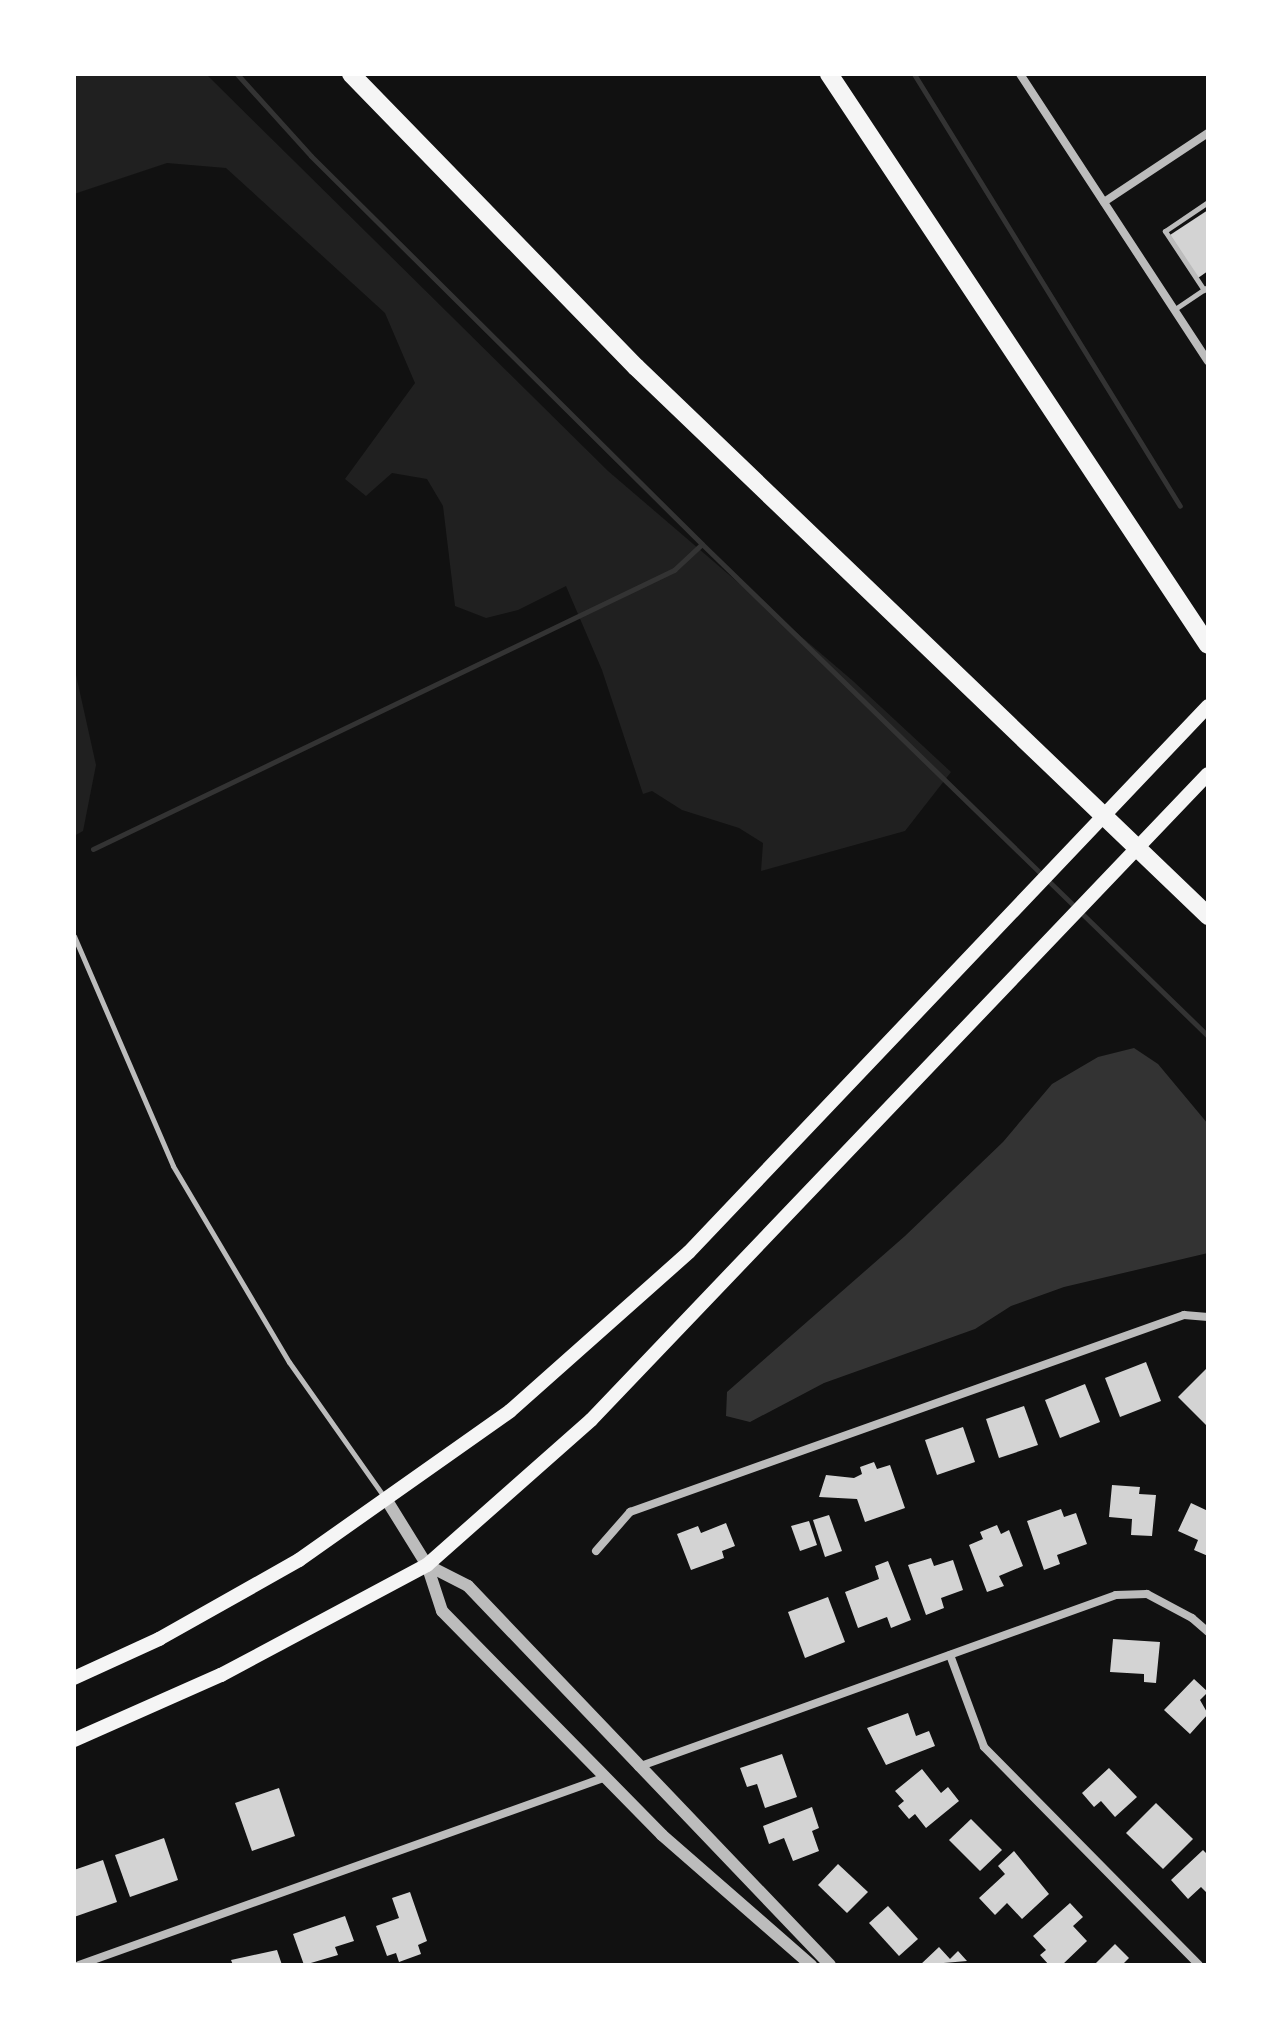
<!DOCTYPE html>
<html>
<head>
<meta charset="utf-8">
<style>
  body { margin:0 }
  #map { position:relative; width:1282px; height:2039px; overflow:hidden; background:#111; font-family:"Noto Serif",serif }
  div>[style] { position:absolute }
  .green>* { inset:0; background:#202020 }
  .water>* { inset:0; background:#333 }
  .stream>* { height:5px; margin:-2.5px; padding:0 2.5px; transform-origin:2.5px; border-radius:2.5px; background:#333 }
  .building>* { inset:0; background:#d3d3d3 }
  .service>* { height:5px; margin:-2.5px; padding:0 2.5px; transform-origin:2.5px; border-radius:2.5px; background:#bcbcbc }
  .minor>* { height:8px; margin:-4px; padding:0 4px; transform-origin:4px; border-radius:4px; background:#bcbcbc }
  .tertiary>* { height:12px; margin:-6px; padding:0 6px; transform-origin:6px; border-radius:6px; background:#bcbcbc }
  .secondary>* { height:14px; margin:-7px; padding:0 7px; transform-origin:7px; border-radius:7px; background:#f5f5f5 }
  .motorway>* { height:18px; margin:-9px; padding:0 9px; transform-origin:9px; border-radius:9px; background:#f5f5f5 }
  span { translate:-50% -50%; white-space:nowrap; text-align:center; line-height:1.15; -webkit-text-stroke:7px #fff; paint-order:stroke }
  .frame { position:absolute; inset:0; border:76px solid #fff; pointer-events:none }
</style>
</head>
<body>
<div id="map">
  <div class="green">
    <i style="clip-path:polygon(74px 74px,206px 74px,608px 471px,853px 681px,951px 772px,905px 831px,761px 871px,763px 843px,739px 828px,682px 810px,652px 791px,643px 794px,602px 670px,566px 586px,518px 610px,486px 618px,455px 606px,443px 506px,427px 479px,392px 473px,366px 496px,345px 479px,415px 383px,385px 313px,226px 168px,167px 163px,74px 194px)"></i>
    <i style="clip-path:polygon(74px 666px,96px 765px,83px 831px,74px 836px)"></i>
  </div>
  <div class="water">
    <i style="clip-path:polygon(1134px 1048px,1158px 1064px,1208px 1124px,1208px 1253px,1064px 1287px,1011px 1306px,975px 1329px,824px 1383px,750px 1422px,726px 1416px,727px 1392px,905px 1236px,1003px 1142px,1052px 1084px,1098px 1057px)"></i>
  </div>
  <div class="stream">
    <i style="left:237px;top:74px;width:110px;rotate:47.9deg"></i>
    <i style="left:311px;top:156px;width:551px;rotate:44.78deg"></i>
    <i style="left:702px;top:544px;width:706px;rotate:44.2deg"></i>
    <i style="left:914px;top:74px;width:507px;rotate:58.38deg"></i>
    <i style="left:93px;top:849px;width:645px;rotate:-25.65deg"></i>
    <i style="left:674px;top:570px;width:38px;rotate:-43deg"></i>
  </div>
  <div class="building">
    <i style="clip-path:polygon(1208px 210px,1208px 271px,1198px 278px,1170px 235px)"></i>
    <i style="clip-path:polygon(1146px 1362px,1161px 1401px,1120px 1417px,1105px 1378px)"></i>
    <i style="clip-path:polygon(1208px 1367px,1208px 1427px,1178px 1397px)"></i>
    <i style="clip-path:polygon(1085px 1384px,1100px 1422px,1060px 1438px,1045px 1400px)"></i>
    <i style="clip-path:polygon(1024px 1406px,1038px 1445px,999px 1458px,986px 1419px)"></i>
    <i style="clip-path:polygon(963px 1427px,975px 1462px,937px 1475px,925px 1440px)"></i>
    <i style="clip-path:polygon(874px 1462px,877px 1469px,890px 1465px,905px 1508px,865px 1522px,857px 1499px,819px 1497px,826px 1475px,854px 1478px,862px 1474px,860px 1467px)"></i>
    <i style="clip-path:polygon(1112px 1485px,1140px 1487px,1139px 1494px,1156px 1495px,1152px 1536px,1131px 1535px,1132px 1519px,1109px 1517px)"></i>
    <i style="clip-path:polygon(1191px 1503px,1208px 1511px,1208px 1556px,1194px 1550px,1198px 1540px,1178px 1531px)"></i>
    <i style="clip-path:polygon(1061px 1509px,1064px 1517px,1076px 1513px,1087px 1544px,1057px 1555px,1060px 1564px,1044px 1570px,1027px 1521px)"></i>
    <i style="clip-path:polygon(829px 1515px,842px 1551px,825px 1557px,813px 1520px)"></i>
    <i style="clip-path:polygon(809px 1521px,817px 1545px,800px 1551px,791px 1526px)"></i>
    <i style="clip-path:polygon(726px 1523px,735px 1546px,722px 1551px,724px 1558px,691px 1570px,677px 1534px,698px 1526px,701px 1533px)"></i>
    <i style="clip-path:polygon(997px 1525px,1001px 1534px,1009px 1530px,1023px 1566px,999px 1576px,1004px 1586px,987px 1592px,969px 1545px,983px 1539px,980px 1532px)"></i>
    <i style="clip-path:polygon(931px 1558px,934px 1566px,953px 1560px,963px 1590px,941px 1598px,944px 1608px,926px 1615px,908px 1565px)"></i>
    <i style="clip-path:polygon(888px 1561px,911px 1620px,891px 1628px,887px 1617px,858px 1628px,845px 1592px,879px 1579px,875px 1566px)"></i>
    <i style="clip-path:polygon(828px 1597px,845px 1642px,805px 1658px,788px 1612px)"></i>
    <i style="clip-path:polygon(1113px 1639px,1160px 1642px,1156px 1683px,1144px 1682px,1144px 1674px,1110px 1672px)"></i>
    <i style="clip-path:polygon(1194px 1679px,1208px 1692px,1200px 1700px,1208px 1714px,1190px 1734px,1164px 1710px)"></i>
    <i style="clip-path:polygon(908px 1713px,916px 1736px,929px 1731px,935px 1746px,886px 1765px,867px 1728px)"></i>
    <i style="clip-path:polygon(782px 1754px,797px 1797px,765px 1808px,757px 1784px,747px 1787px,740px 1768px)"></i>
    <i style="clip-path:polygon(1109px 1768px,1137px 1797px,1115px 1817px,1101px 1801px,1094px 1807px,1082px 1793px)"></i>
    <i style="clip-path:polygon(922px 1769px,941px 1793px,948px 1787px,959px 1801px,926px 1828px,915px 1814px,909px 1819px,898px 1806px,904px 1801px,895px 1791px)"></i>
    <i style="clip-path:polygon(279px 1788px,295px 1836px,252px 1851px,235px 1803px)"></i>
    <i style="clip-path:polygon(1156px 1803px,1193px 1839px,1163px 1869px,1126px 1833px)"></i>
    <i style="clip-path:polygon(812px 1807px,819px 1828px,812px 1831px,819px 1851px,793px 1861px,784px 1838px,769px 1844px,763px 1826px)"></i>
    <i style="clip-path:polygon(971px 1819px,1002px 1850px,980px 1871px,949px 1840px)"></i>
    <i style="clip-path:polygon(164px 1838px,178px 1880px,130px 1897px,115px 1855px)"></i>
    <i style="clip-path:polygon(1203px 1850px,1208px 1855px,1208px 1894px,1201px 1887px,1188px 1899px,1171px 1880px)"></i>
    <i style="clip-path:polygon(1014px 1851px,1049px 1894px,1022px 1919px,1007px 1903px,995px 1915px,979px 1898px,1005px 1874px,998px 1866px)"></i>
    <i style="clip-path:polygon(103px 1860px,117px 1902px,74px 1917px,74px 1870px)"></i>
    <i style="clip-path:polygon(838px 1864px,868px 1892px,847px 1913px,818px 1885px)"></i>
    <i style="clip-path:polygon(410px 1892px,427px 1941px,418px 1945px,421px 1954px,399px 1962px,396px 1953px,387px 1956px,376px 1926px,399px 1918px,392px 1898px)"></i>
    <i style="clip-path:polygon(1070px 1903px,1083px 1917px,1073px 1926px,1087px 1941px,1062px 1965px,1049px 1965px,1040px 1955px,1046px 1950px,1033px 1936px)"></i>
    <i style="clip-path:polygon(888px 1906px,918px 1939px,899px 1956px,869px 1923px)"></i>
    <i style="clip-path:polygon(345px 1916px,354px 1941px,335px 1947px,338px 1955px,304px 1965px,293px 1934px)"></i>
    <i style="clip-path:polygon(1115px 1944px,1129px 1958px,1122px 1965px,1094px 1965px)"></i>
    <i style="clip-path:polygon(939px 1947px,950px 1959px,958px 1951px,967px 1961px,920px 1965px)"></i>
    <i style="clip-path:polygon(277px 1950px,282px 1965px,233px 1965px,231px 1960px)"></i>
  </div>
  <div class="service">
    <i style="left:1204px;top:290px;width:71px;rotate:-123.5deg"></i>
    <i style="left:1165px;top:231px;width:52px;rotate:-34deg"></i>
    <i style="left:1175px;top:309px;width:40px;rotate:-34deg"></i>
    <i style="left:74px;top:936px;width:250px;rotate:66.7deg"></i>
    <i style="left:173px;top:1166px;width:228px;rotate:59.4deg"></i>
    <i style="left:289px;top:1362px;width:166px;rotate:54.8deg"></i>
  </div>
  <div class="minor">
    <i style="left:1020px;top:74px;width:343px;rotate:56.8deg"></i>
    <i style="left:1104px;top:202px;width:125px;rotate:-33.6deg"></i>
    <i style="left:596px;top:1551px;width:52px;rotate:-48.9deg"></i>
    <i style="left:630px;top:1512px;width:588px;rotate:-19.58deg"></i>
    <i style="left:1184px;top:1315px;width:24px;rotate:5deg"></i>
    <i style="left:950px;top:1655px;width:98px;rotate:69.7deg"></i>
    <i style="left:984px;top:1747px;width:306px;rotate:45.4deg"></i>
    <i style="left:638px;top:1767px;width:508px;rotate:-19.79deg"></i>
    <i style="left:1116px;top:1595px;width:31px;rotate:-2deg"></i>
    <i style="left:1147px;top:1594px;width:51px;rotate:28.1deg"></i>
    <i style="left:1192px;top:1618px;width:21px;rotate:41deg"></i>
    <i style="left:79px;top:1965px;width:556px;rotate:-19.64deg"></i>
  </div>
  <div class="tertiary">
    <i style="left:386px;top:1499px;width:78px;rotate:58.2deg"></i>
    <i style="left:427px;top:1565px;width:48px;rotate:71.9deg"></i>
    <i style="left:442px;top:1611px;width:314px;rotate:45.5deg"></i>
    <i style="left:662px;top:1835px;width:198px;rotate:41.1deg"></i>
    <i style="left:427px;top:1565px;width:46px;rotate:27.1deg"></i>
    <i style="left:468px;top:1586px;width:524px;rotate:46.31deg"></i>
  </div>
  <div class="secondary">
    <i style="left:74px;top:1678px;width:94px;rotate:-24.6deg"></i>
    <i style="left:159px;top:1639px;width:161px;rotate:-29.4deg"></i>
    <i style="left:299px;top:1560px;width:258px;rotate:-35.2deg"></i>
    <i style="left:510px;top:1411px;width:239px;rotate:-41.6deg"></i>
    <i style="left:689px;top:1252px;width:753px;rotate:-46.45deg"></i>
    <i style="left:74px;top:1740px;width:161px;rotate:-23.9deg"></i>
    <i style="left:221px;top:1675px;width:234px;rotate:-28.1deg"></i>
    <i style="left:427px;top:1565px;width:219px;rotate:-41.5deg"></i>
    <i style="left:591px;top:1420px;width:893px;rotate:-46.32deg"></i>
  </div>
  <div class="motorway">
    <i style="left:351px;top:74px;width:409px;rotate:45.8deg"></i>
    <i style="left:636px;top:367px;width:793px;rotate:43.82deg"></i>
    <i style="left:829px;top:74px;width:685px;rotate:56.43deg"></i>
  </div>
  <div class="frame"></div>
</div>
</body>
</html>
